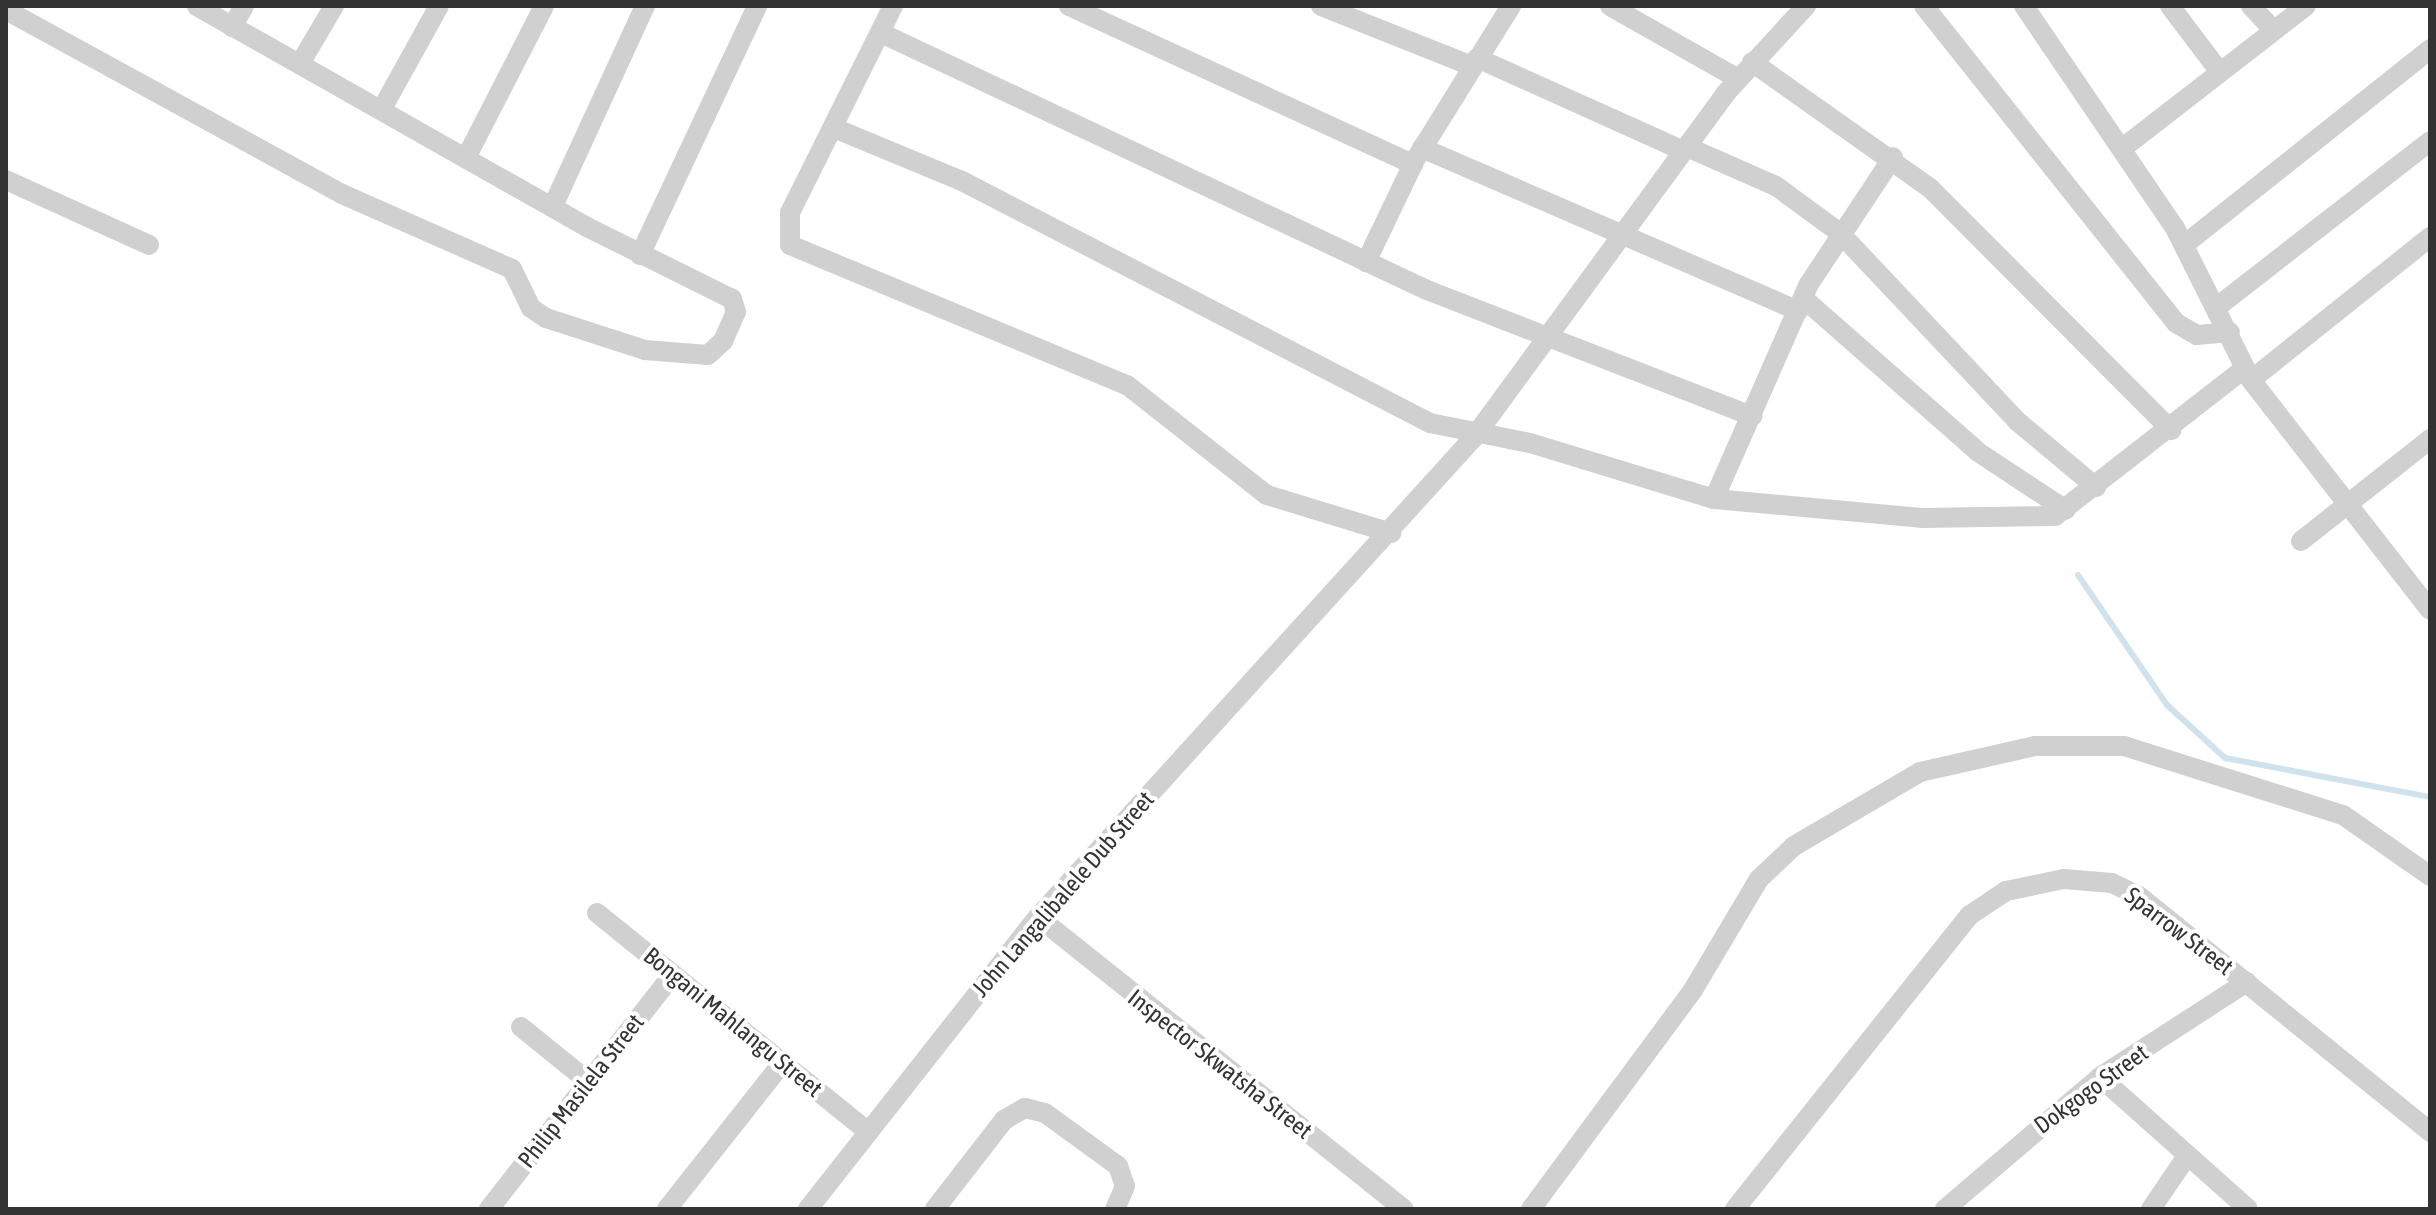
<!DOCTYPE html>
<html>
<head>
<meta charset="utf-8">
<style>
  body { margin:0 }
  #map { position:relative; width:2436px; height:1215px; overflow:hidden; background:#fff; font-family:"Asap Condensed",sans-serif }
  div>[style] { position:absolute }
  .stream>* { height:6px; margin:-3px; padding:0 3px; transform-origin:3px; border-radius:3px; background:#cfe2ee }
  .street>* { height:20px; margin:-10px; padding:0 10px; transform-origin:10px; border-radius:10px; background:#d0d0d0 }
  span { translate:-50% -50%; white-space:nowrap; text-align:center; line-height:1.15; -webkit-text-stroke:8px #fff; paint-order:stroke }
  .street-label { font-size:24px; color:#333 }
  .frame { position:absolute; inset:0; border:8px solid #333; pointer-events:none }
</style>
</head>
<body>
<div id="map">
  <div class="stream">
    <i style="left:2078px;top:575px;width:158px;rotate:55.6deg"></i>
    <i style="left:2167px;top:705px;width:79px;rotate:42.4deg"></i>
    <i style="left:2225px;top:758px;width:209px;rotate:10.8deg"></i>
  </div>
  <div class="street">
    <i style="left:893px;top:6px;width:231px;rotate:116.5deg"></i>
    <i style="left:790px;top:213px;width:32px;rotate:90deg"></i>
    <i style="left:790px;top:245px;width:365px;rotate:22.6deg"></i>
    <i style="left:1127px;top:385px;width:178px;rotate:38.2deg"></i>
    <i style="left:1267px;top:495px;width:130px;rotate:17deg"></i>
    <i style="left:1069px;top:6px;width:379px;rotate:24.7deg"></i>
    <i style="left:1413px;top:164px;width:109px;rotate:115.6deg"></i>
    <i style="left:1321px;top:6px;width:162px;rotate:21.7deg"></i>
    <i style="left:1610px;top:6px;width:146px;rotate:29.6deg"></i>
    <i style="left:1924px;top:6px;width:405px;rotate:51.5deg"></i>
    <i style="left:2176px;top:323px;width:24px;rotate:30deg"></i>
    <i style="left:2197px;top:335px;width:33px;rotate:-5deg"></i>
    <i style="left:2024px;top:6px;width:268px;rotate:55.8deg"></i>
    <i style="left:2175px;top:228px;width:170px;rotate:63.4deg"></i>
    <i style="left:2251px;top:380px;width:291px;rotate:52.1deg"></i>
    <i style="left:2170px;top:6px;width:83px;rotate:52.9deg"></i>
    <i style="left:2251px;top:6px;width:33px;rotate:47deg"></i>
    <i style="left:6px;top:10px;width:383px;rotate:28.7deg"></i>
    <i style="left:342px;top:194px;width:186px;rotate:23.8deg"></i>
    <i style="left:512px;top:269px;width:43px;rotate:64deg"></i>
    <i style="left:531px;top:308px;width:18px;rotate:34deg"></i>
    <i style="left:546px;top:318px;width:104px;rotate:17.9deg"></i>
    <i style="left:645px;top:350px;width:63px;rotate:4.5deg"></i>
    <i style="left:708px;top:355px;width:21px;rotate:-43deg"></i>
    <i style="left:723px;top:341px;width:32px;rotate:-66deg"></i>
    <i style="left:736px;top:312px;width:14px;rotate:-107deg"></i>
    <i style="left:732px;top:299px;width:162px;rotate:-153.6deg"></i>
    <i style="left:587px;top:227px;width:448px;rotate:-150.5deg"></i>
    <i style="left:232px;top:27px;width:24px;rotate:-60deg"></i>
    <i style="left:881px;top:33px;width:603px;rotate:25.21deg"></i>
    <i style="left:1427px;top:290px;width:349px;rotate:21.2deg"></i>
    <i style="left:1477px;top:58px;width:227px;rotate:24.2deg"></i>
    <i style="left:301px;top:62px;width:65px;rotate:-59.5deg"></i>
    <i style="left:1752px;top:62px;width:218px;rotate:35.3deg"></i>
    <i style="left:1930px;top:188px;width:342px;rotate:45.1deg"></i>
    <i style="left:383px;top:107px;width:115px;rotate:-61deg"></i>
    <i style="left:834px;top:128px;width:139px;rotate:22.5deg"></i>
    <i style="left:962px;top:181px;width:527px;rotate:27.34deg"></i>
    <i style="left:1430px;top:423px;width:102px;rotate:11.3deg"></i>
    <i style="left:1530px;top:443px;width:192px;rotate:16.9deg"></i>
    <i style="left:1714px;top:499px;width:208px;rotate:5.2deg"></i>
    <i style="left:1921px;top:518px;width:134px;rotate:-0.9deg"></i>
    <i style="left:2055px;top:516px;width:239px;rotate:-37.9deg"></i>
    <i style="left:1687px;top:147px;width:97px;rotate:23.7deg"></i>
    <i style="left:1776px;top:186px;width:79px;rotate:36.3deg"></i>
    <i style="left:1840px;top:233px;width:258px;rotate:46.7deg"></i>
    <i style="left:2017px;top:421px;width:103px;rotate:39.9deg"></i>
    <i style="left:2124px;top:147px;width:230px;rotate:-37.8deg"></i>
    <i style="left:1422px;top:148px;width:410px;rotate:23.4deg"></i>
    <i style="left:468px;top:154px;width:166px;rotate:-62.8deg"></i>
    <i style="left:1417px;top:157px;width:178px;rotate:-58.1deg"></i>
    <i style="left:6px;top:180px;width:157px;rotate:24.4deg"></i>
    <i style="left:553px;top:206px;width:220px;rotate:-65.3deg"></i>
    <i style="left:2184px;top:245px;width:315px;rotate:-38.5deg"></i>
    <i style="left:640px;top:255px;width:275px;rotate:-64.8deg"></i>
    <i style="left:1803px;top:298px;width:233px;rotate:41.3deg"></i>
    <i style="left:1978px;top:452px;width:105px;rotate:33.4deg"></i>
    <i style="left:2217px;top:307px;width:270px;rotate:-37.9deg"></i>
    <i style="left:2251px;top:380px;width:229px;rotate:-38.6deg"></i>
    <i style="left:1714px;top:499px;width:235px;rotate:-66.2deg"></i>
    <i style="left:1809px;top:284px;width:152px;rotate:-56.5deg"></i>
    <i style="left:2301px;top:541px;width:164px;rotate:-38.3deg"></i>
    <i style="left:597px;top:913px;width:348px;rotate:38.9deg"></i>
    <i style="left:1038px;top:917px;width:468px;rotate:38.6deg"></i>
    <i style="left:521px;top:1027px;width:87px;rotate:39deg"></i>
    <i style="left:2100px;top:1077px;width:198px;rotate:41.7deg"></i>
    <i style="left:489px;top:1209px;width:298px;rotate:-51.9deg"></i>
    <i style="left:667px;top:1209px;width:187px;rotate:-51.7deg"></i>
    <i style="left:808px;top:1209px;width:372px;rotate:-51.8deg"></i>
    <i style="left:1038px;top:917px;width:650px;rotate:-47.74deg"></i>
    <i style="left:1475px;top:436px;width:424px;rotate:-53.8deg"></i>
    <i style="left:1725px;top:94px;width:120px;rotate:-47.4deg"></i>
    <i style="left:935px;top:1209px;width:113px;rotate:-52.2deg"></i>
    <i style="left:1004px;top:1120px;width:24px;rotate:-30deg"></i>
    <i style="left:1025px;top:1108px;width:21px;rotate:14deg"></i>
    <i style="left:1045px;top:1113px;width:90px;rotate:36deg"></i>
    <i style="left:1118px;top:1166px;width:21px;rotate:71deg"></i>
    <i style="left:1125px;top:1186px;width:25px;rotate:113deg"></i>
    <i style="left:1531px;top:1209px;width:272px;rotate:-53.5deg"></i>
    <i style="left:1693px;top:990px;width:129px;rotate:-59.3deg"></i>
    <i style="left:1759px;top:879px;width:48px;rotate:-43.3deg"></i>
    <i style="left:1794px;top:846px;width:146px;rotate:-30.4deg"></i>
    <i style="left:1920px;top:772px;width:118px;rotate:-12.7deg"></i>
    <i style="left:2035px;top:746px;width:89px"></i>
    <i style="left:2124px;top:746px;width:230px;rotate:17.5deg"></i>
    <i style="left:2343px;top:815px;width:106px;rotate:35deg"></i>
    <i style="left:1735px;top:1209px;width:376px;rotate:-51.4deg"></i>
    <i style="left:1970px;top:915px;width:43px;rotate:-33.7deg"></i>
    <i style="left:2006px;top:891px;width:59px;rotate:-11.7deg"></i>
    <i style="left:2064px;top:879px;width:48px;rotate:4.8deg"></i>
    <i style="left:2112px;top:883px;width:30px;rotate:26deg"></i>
    <i style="left:2139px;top:896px;width:375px;rotate:39deg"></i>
    <i style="left:1945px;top:1209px;width:204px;rotate:-40.4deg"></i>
    <i style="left:2100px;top:1077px;width:175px;rotate:-32.9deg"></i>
    <i style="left:2151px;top:1209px;width:60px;rotate:-55.8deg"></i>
  </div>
  <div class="street-label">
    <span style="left:1063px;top:894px;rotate:-49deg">John Langalibalele Dub Street</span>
    <span style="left:2179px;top:931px;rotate:37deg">Sparrow Street</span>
    <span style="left:733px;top:1022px;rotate:39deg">Bongani Mahlangu Street</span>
    <span style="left:1220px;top:1064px;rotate:38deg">Inspector Skwatsha Street</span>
    <span style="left:2091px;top:1089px;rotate:-36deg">Dokgogo Street</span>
    <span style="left:581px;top:1091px;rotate:-52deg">Philip Masilela Street</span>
  </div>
  <div class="frame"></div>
</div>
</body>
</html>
